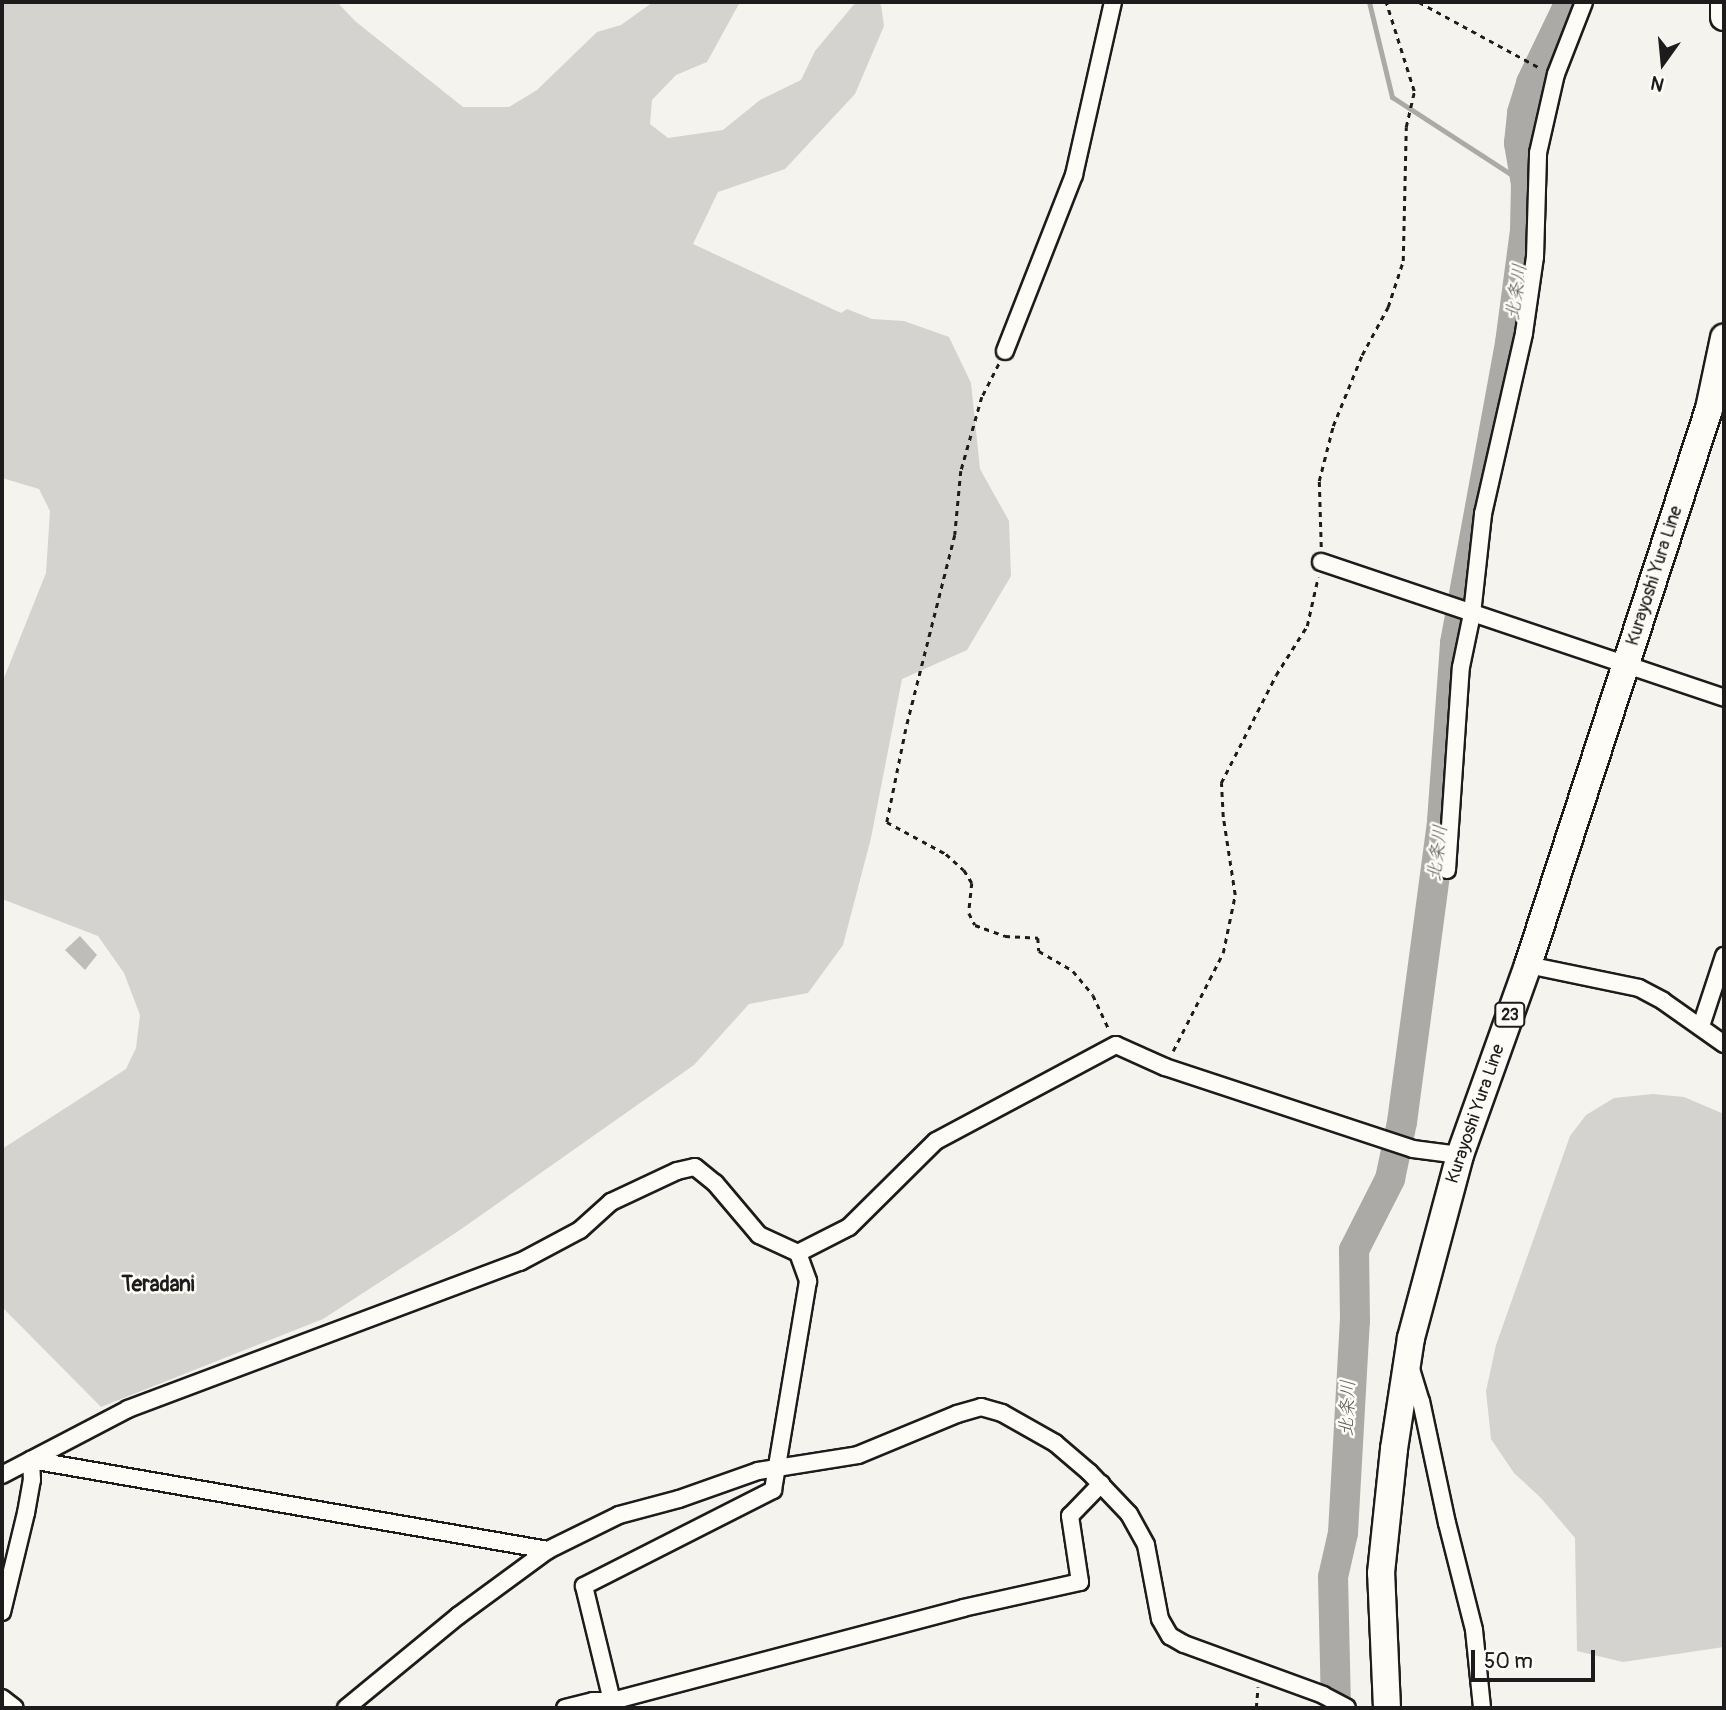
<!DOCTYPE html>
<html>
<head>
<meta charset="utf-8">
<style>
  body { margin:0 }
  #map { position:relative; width:1726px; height:1710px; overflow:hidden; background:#f4f3ee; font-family:Pangolin,"Klee One",sans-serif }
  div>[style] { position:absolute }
  .green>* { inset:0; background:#d4d3cf }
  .stream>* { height:5px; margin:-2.5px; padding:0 2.5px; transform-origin:2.5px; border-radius:2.5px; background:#abaaa6 }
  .river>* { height:30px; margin:-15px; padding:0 15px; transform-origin:15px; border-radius:15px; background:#abaaa6 }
  .building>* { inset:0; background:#bebdba }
  .path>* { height:2.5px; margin-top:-1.25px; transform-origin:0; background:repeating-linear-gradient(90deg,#1c1c1c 0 5px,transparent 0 10px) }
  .roads { filter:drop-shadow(2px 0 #1c1c1c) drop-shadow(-2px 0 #1c1c1c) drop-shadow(0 2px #1c1c1c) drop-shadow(0 -2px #1c1c1c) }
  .minor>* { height:16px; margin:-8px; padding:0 8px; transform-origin:8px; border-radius:8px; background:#fdfcf7 }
  .primary>* { height:26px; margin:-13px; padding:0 13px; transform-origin:13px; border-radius:13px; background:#fdfcf7 }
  span { translate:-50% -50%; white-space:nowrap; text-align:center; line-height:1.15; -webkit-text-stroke:5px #fdfcf7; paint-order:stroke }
  .shield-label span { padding:2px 5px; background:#fdfcf7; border:2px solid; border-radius:5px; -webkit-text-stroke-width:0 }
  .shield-label { font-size:16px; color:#1c1c1c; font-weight:700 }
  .street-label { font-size:18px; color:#1c1c1c }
  .water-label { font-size:19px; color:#5c5c5a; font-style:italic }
  .quarter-label { font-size:21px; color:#1c1c1c; font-weight:700 }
  .frame { position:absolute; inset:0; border:4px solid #1c1c1c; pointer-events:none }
  .north { position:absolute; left:1628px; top:28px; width:70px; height:70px; -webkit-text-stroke:5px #fdfcf7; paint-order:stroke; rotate:195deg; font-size:19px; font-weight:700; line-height:28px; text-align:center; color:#1c1c1c }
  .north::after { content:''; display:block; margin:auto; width:24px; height:32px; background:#1c1c1c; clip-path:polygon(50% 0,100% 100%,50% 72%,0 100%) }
  .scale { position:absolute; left:1471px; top:1650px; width:124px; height:32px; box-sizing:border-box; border:4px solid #1c1c1c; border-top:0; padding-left:9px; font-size:21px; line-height:24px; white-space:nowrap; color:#1c1c1c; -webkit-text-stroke:5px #fdfcf7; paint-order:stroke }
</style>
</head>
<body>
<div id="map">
  <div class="green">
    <i style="clip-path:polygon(2px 2px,337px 2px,355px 21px,463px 107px,509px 107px,537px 90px,597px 32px,621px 25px,653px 2px,740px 2px,707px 62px,676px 75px,652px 100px,650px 124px,668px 138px,723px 130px,760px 100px,801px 80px,815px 51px,856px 2px,877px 2px,881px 5px,884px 26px,855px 94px,785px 169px,718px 192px,693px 244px,841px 313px,847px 309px,872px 319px,904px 321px,949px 337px,971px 383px,980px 469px,1009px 521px,1011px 576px,967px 650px,902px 679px,871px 838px,843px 945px,808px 993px,749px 1004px,694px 1065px,457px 1232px,323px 1319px,101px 1407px,2px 1307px,2px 1149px,126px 1069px,136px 1048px,140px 1015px,124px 973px,98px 936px,2px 899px,2px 683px,46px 573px,50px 511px,39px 489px,2px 478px)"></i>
    <i style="clip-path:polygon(1653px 1094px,1684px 1097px,1724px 1114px,1724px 1647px,1623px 1662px,1577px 1651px,1575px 1538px,1541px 1498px,1514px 1473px,1491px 1439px,1486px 1391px,1496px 1345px,1570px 1136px,1586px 1115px,1614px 1098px)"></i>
  </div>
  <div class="stream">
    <i style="left:1369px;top:2px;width:98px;rotate:76.4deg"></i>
    <i style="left:1392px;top:97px;width:160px;rotate:33deg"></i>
  </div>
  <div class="river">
    <i style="left:1336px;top:1708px;width:131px;rotate:-91.3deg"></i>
    <i style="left:1333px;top:1577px;width:45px;rotate:-77.2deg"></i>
    <i style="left:1343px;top:1533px;width:212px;rotate:-86.8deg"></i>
    <i style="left:1355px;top:1321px;width:71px;rotate:-90.8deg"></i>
    <i style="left:1354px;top:1250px;width:80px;rotate:-63.1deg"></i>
    <i style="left:1390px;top:1179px;width:58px;rotate:-78.1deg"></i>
    <i style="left:1402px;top:1122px;width:304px;rotate:-82.4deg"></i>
    <i style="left:1442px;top:821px;width:178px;rotate:-85.8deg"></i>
    <i style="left:1455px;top:643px;width:305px;rotate:-79.6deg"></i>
    <i style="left:1510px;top:343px;width:114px;rotate:-82.4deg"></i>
    <i style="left:1525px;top:230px;width:46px;rotate:-88.8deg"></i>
    <i style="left:1526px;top:184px;width:42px;rotate:-99.7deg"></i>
    <i style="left:1519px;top:143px;width:30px;rotate:-84deg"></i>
    <i style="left:1522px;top:113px;width:31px;rotate:-73deg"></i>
    <i style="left:1531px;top:83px;width:90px;rotate:-64.3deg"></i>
  </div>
  <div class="building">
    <i style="clip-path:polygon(80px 936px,97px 955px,85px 970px,65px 950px)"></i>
  </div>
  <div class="path">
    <i style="left:1419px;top:2px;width:138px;rotate:28.6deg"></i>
    <i style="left:999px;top:364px;width:37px;rotate:117deg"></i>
    <i style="left:982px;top:397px;width:77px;rotate:105.8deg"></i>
    <i style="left:961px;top:471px;width:64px;rotate:95.4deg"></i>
    <i style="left:955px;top:535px;width:200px;rotate:104.2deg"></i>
    <i style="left:906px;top:729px;width:95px;rotate:101.5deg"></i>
    <i style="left:887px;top:822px;width:67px;rotate:28.5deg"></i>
    <i style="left:946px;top:854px;width:24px;rotate:42deg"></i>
    <i style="left:964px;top:870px;width:15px;rotate:58deg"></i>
    <i style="left:972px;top:883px;width:30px;rotate:96deg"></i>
    <i style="left:969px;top:913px;width:13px;rotate:63deg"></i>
    <i style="left:975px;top:925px;width:32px;rotate:20deg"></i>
    <i style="left:1005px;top:936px;width:33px;rotate:3deg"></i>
    <i style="left:1038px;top:938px;width:13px;rotate:86deg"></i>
    <i style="left:1039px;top:951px;width:39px;rotate:30deg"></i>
    <i style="left:1073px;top:971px;width:31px;rotate:50deg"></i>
    <i style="left:1093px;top:995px;width:38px;rotate:65deg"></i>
    <i style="left:1321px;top:547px;width:66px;rotate:-91.7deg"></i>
    <i style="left:1319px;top:481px;width:57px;rotate:-75.7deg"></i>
    <i style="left:1333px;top:426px;width:77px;rotate:-67.8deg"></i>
    <i style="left:1362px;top:355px;width:55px;rotate:-61.6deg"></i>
    <i style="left:1388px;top:307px;width:48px;rotate:-71.9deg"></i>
    <i style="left:1403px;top:261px;width:134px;rotate:-88.7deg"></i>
    <i style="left:1406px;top:127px;width:37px;rotate:-77deg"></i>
    <i style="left:1414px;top:91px;width:93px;rotate:-107.5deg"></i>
    <i style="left:1173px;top:1051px;width:110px;rotate:-63deg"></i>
    <i style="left:1223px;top:953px;width:59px;rotate:-78.3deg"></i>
    <i style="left:1235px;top:895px;width:79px;rotate:-98.7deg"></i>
    <i style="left:1223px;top:817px;width:34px;rotate:-93deg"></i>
    <i style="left:1221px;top:783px;width:121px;rotate:-63deg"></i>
    <i style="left:1276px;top:675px;width:58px;rotate:-57.7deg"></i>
    <i style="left:1307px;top:626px;width:50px;rotate:-77.3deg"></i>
    <i style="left:1256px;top:1708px;width:21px;rotate:-85deg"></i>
  </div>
  <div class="roads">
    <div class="minor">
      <i style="left:1005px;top:351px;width:189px;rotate:-68.6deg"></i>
      <i style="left:1074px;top:175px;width:177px;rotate:-77.3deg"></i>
      <i style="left:1321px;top:562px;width:425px;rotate:18.6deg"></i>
      <i style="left:1447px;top:870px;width:203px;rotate:-86.1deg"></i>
      <i style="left:1461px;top:667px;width:54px;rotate:-78.3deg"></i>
      <i style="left:1472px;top:614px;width:101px;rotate:-83.7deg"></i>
      <i style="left:1483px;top:514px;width:186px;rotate:-77.2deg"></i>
      <i style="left:1524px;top:333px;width:77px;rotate:-81.8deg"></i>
      <i style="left:1535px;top:257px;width:104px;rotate:-88.3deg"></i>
      <i style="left:1538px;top:153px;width:81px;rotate:-77.2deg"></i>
      <i style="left:1556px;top:74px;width:77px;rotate:-68.7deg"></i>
      <i style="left:1528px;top:965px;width:113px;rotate:11.7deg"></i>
      <i style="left:1639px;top:988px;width:27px;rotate:28deg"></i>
      <i style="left:1663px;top:1001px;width:75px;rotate:35.2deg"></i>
      <i style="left:1701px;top:1026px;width:74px;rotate:-71.8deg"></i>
      <i style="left:798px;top:1253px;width:30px;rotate:70deg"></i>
      <i style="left:808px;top:1281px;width:212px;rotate:99.5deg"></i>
      <i style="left:773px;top:1490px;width:212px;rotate:153.1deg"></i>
      <i style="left:584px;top:1586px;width:118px;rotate:76.3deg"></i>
      <i style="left:612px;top:1701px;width:363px;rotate:-14.8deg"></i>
      <i style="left:963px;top:1608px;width:120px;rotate:-12.5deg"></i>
      <i style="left:1080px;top:1582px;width:67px;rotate:-98.6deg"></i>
      <i style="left:1070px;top:1516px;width:45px;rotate:-45.9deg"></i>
      <i style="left:1411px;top:1369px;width:34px;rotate:73deg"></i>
      <i style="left:1421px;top:1401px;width:125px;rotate:78deg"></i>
      <i style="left:1447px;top:1523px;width:110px;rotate:75.8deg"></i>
      <i style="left:1474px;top:1630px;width:78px;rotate:84.1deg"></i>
      <i style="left:31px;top:1460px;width:525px;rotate:9.88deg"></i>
      <i style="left:2px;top:1475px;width:142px;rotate:-27.6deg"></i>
      <i style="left:128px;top:1409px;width:419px;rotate:-20.6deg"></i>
      <i style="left:520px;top:1262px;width:68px;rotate:-28.1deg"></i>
      <i style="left:580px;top:1230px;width:42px;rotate:-42.1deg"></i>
      <i style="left:611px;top:1202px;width:73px;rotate:-25.2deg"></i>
      <i style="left:677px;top:1171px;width:18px;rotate:-13deg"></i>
      <i style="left:695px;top:1167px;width:26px;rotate:39deg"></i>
      <i style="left:715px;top:1183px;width:68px;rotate:49.8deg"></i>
      <i style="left:759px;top:1235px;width:43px;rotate:24.8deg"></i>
      <i style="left:798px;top:1253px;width:57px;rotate:-27deg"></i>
      <i style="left:849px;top:1227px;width:122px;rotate:-44.7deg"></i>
      <i style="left:936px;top:1141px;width:204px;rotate:-28.1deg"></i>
      <i style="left:1116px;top:1045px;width:54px;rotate:24.2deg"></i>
      <i style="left:1165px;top:1067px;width:261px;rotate:18.3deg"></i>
      <i style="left:1413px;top:1149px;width:47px;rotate:7.3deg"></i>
      <i style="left:2px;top:1612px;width:102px;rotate:-76.4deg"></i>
      <i style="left:26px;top:1513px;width:34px;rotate:-80deg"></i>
      <i style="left:32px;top:1480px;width:20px;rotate:-93deg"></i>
      <i style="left:2px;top:1698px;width:16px;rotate:38deg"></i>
      <i style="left:346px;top:1708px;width:145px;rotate:-39.4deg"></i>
      <i style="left:458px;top:1616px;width:112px;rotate:-36.3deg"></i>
      <i style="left:548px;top:1550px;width:79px;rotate:-26.2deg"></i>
      <i style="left:619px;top:1515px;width:62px;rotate:-14.9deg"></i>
      <i style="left:679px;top:1499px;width:84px;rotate:-19.5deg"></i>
      <i style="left:758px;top:1471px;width:101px;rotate:-9.1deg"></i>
      <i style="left:858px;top:1455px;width:107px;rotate:-22.5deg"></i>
      <i style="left:957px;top:1414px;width:25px;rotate:-16deg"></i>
      <i style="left:981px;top:1407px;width:22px;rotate:16deg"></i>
      <i style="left:1002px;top:1413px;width:61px;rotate:29.5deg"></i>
      <i style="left:1055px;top:1443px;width:45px;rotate:40.5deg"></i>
      <i style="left:1089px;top:1472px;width:58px;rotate:46.4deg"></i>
      <i style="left:1129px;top:1514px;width:35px;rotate:61deg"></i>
      <i style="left:1146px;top:1545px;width:75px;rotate:79.3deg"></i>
      <i style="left:1160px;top:1619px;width:20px;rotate:60deg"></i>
      <i style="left:1170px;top:1636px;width:16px;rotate:30deg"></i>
      <i style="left:1184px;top:1644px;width:148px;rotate:20.1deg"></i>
      <i style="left:1323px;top:1695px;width:27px;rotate:28deg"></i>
      <i style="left:565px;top:1708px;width:29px;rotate:-14deg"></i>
      <i style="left:593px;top:1701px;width:19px"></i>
    </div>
    <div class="primary">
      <i style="left:1724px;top:2px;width:15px;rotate:90deg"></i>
      <i style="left:1387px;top:1708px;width:135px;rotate:-92.5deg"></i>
      <i style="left:1381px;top:1573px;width:125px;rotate:-84deg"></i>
      <i style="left:1394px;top:1449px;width:112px;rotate:-81.3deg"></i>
      <i style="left:1411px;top:1338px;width:189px;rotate:-75deg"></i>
      <i style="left:1460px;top:1155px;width:202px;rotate:-70.3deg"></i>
      <i style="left:1528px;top:965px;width:585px;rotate:-71.97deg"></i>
      <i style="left:1709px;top:409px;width:73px;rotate:-78.1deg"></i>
    </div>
  </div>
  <div class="shield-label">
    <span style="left:1510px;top:1015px">23</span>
  </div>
  <div class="street-label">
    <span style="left:1655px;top:576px;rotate:-72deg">Kurayoshi Yura Line</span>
    <span style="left:1476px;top:1114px;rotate:-71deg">Kurayoshi Yura Line</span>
  </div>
  <div class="water-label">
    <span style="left:1517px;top:292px;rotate:-82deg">北条川</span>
    <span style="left:1438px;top:853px;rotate:-83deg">北条川</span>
    <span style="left:1348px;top:1408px;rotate:-88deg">北条川</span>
  </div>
  <div class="quarter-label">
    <span style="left:158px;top:1285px">Teradani</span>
  </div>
  <div class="frame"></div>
  <div class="north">N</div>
  <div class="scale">50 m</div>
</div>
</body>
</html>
